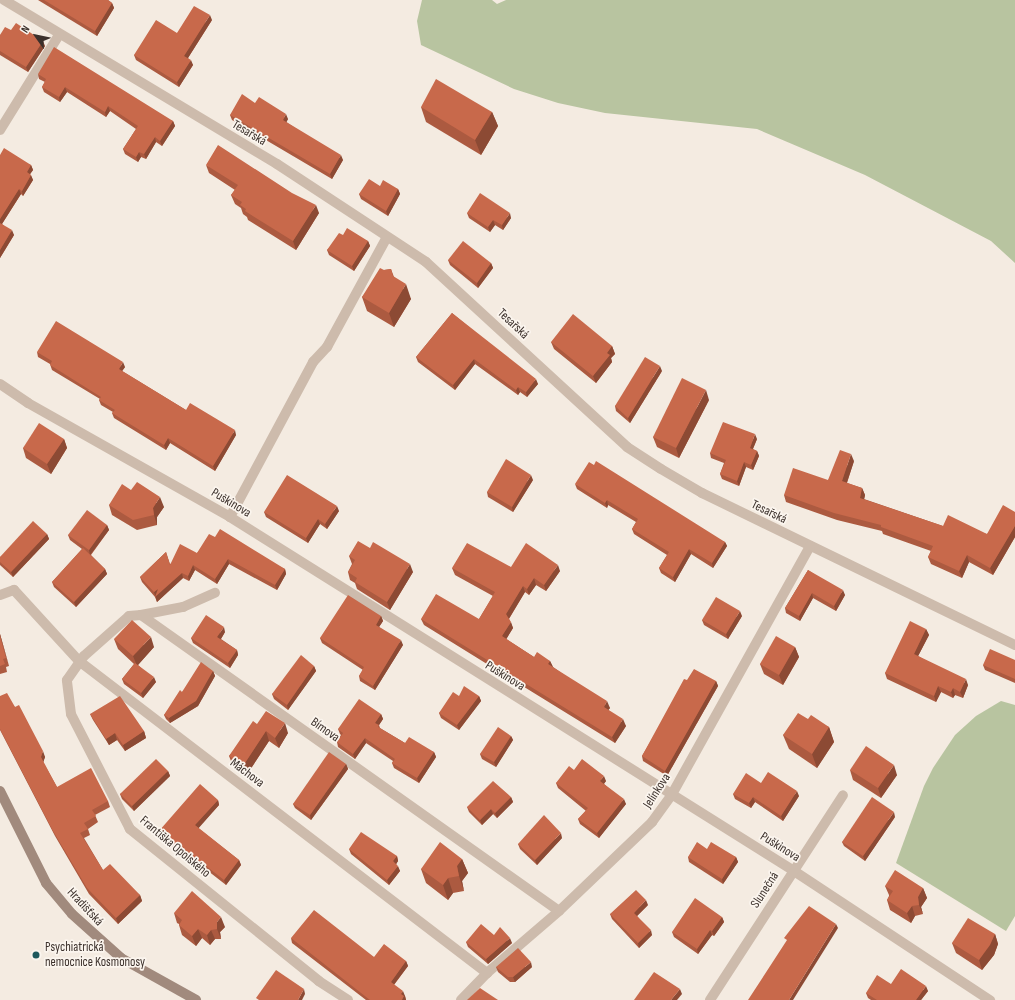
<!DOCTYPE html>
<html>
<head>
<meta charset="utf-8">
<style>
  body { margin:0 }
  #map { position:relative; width:1015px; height:1000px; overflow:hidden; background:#f4ebe1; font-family:"Sofia Sans Condensed",sans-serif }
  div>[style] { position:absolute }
  .green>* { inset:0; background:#b8c4a0 }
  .lane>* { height:10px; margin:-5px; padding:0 5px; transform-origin:5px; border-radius:5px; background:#cdbbac }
  .street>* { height:10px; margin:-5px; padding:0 5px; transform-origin:5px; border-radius:5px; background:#cdbbac }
  .secondary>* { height:10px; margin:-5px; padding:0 5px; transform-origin:5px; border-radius:5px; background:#a18a7d }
  .wall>* { inset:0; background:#ac5a40 }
  .shaded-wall>* { inset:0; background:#8c4a34 }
  .building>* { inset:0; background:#c8694b }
  .dots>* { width:11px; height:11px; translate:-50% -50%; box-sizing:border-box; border:2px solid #fbf5ee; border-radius:50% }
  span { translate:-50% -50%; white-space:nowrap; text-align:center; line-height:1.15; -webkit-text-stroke:3.5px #fbf5ee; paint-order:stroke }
  .street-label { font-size:13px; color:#3b302b }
  .poi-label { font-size:13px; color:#3b302b }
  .left { translate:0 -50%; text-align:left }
  .north { position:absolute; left:16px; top:16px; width:40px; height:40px; -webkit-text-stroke:3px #fbf5ee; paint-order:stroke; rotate:303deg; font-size:11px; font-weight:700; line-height:16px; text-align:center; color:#3b302b }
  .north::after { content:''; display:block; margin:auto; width:14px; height:18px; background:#3b302b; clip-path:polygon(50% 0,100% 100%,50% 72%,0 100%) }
</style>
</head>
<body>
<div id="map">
  <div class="green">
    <i style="clip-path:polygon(422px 0,492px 0,497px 4px,506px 0,1015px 0,1015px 263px,991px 241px,865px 175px,757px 129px,605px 113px,558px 103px,514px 89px,421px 45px,417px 21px)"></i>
    <i style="clip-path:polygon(1001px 701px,1015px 705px,1015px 916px,1006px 931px,896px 863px,924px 786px,933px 768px,955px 735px,976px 716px)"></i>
  </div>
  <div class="lane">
    <i style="left:230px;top:517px;width:176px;rotate:-61.8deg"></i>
    <i style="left:313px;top:362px;width:21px;rotate:-47deg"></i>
    <i style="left:327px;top:347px;width:125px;rotate:-61.4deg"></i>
  </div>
  <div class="street">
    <i style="left:4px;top:0;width:318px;rotate:31deg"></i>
    <i style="left:277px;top:164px;width:178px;rotate:33.3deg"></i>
    <i style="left:426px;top:262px;width:273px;rotate:42.6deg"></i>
    <i style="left:627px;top:447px;width:40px;rotate:32.9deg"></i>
    <i style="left:661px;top:469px;width:48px;rotate:30.3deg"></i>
    <i style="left:702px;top:493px;width:348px;rotate:25.9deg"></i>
    <i style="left:0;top:130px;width:112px;rotate:-58.2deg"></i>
    <i style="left:0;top:384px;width:34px;rotate:34deg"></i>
    <i style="left:28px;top:403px;width:232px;rotate:29.4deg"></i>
    <i style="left:230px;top:517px;width:666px;rotate:32.11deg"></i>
    <i style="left:794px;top:871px;width:235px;rotate:33.4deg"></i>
    <i style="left:0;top:595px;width:15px;rotate:-20deg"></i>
    <i style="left:14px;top:590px;width:96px;rotate:47.5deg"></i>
    <i style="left:79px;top:661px;width:514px;rotate:37.41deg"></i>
    <i style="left:141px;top:615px;width:43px;rotate:-10.8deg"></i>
    <i style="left:183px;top:607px;width:35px;rotate:-24deg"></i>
    <i style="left:348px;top:1000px;width:35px;rotate:-147deg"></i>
    <i style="left:319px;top:981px;width:243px;rotate:-141.2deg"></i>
    <i style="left:130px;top:829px;width:129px;rotate:-117.2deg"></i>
    <i style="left:71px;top:714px;width:34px;rotate:-97deg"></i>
    <i style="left:67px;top:680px;width:29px;rotate:-55deg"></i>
    <i style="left:84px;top:656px;width:60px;rotate:-41.6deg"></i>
    <i style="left:129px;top:616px;width:12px;rotate:-5deg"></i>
    <i style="left:141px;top:615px;width:512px;rotate:35.3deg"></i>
    <i style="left:461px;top:1000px;width:37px;rotate:-46deg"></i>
    <i style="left:487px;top:973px;width:95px;rotate:-40.7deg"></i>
    <i style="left:559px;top:911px;width:129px;rotate:-43.7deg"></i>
    <i style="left:652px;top:822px;width:32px;rotate:-54deg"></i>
    <i style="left:671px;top:796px;width:286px;rotate:-60.9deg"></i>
    <i style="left:710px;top:1000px;width:244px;rotate:-57deg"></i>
  </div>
  <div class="secondary">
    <i style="left:0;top:791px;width:103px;rotate:63.4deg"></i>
    <i style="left:46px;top:883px;width:40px;rotate:50deg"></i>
    <i style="left:72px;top:914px;width:66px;rotate:41.9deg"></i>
    <i style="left:121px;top:958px;width:86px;rotate:29.2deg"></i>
  </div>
  <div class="wall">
    <i style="clip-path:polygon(38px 0,108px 0,112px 3px,114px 8px,97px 36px)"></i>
    <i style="clip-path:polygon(212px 20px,188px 58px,193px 65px,179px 87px,136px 60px,134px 55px,177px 33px)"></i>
    <i style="clip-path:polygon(11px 30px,45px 46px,28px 72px,0 55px,0 35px)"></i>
    <i style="clip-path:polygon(38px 74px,173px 121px,175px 126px,162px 146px,156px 142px,146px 159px,141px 157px,138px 162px,125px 154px,123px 149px,136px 129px,110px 111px,106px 117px,67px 92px,60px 102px,44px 92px,42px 87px,45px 82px,39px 79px)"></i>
    <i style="clip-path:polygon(255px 103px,288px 119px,286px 122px,343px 160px,332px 179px,232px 120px,230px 115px)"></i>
    <i style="clip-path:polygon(421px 107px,492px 112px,498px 126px,481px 155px,426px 122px)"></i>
    <i style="clip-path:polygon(0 155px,31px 165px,33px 170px,30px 174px,33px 180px,23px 196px,21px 194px,2px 224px,14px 235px,0 258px)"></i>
    <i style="clip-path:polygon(206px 165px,319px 213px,296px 250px,248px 220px,247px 217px,243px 214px,241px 208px,235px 204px,231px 195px,235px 190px,209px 173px)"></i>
    <i style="clip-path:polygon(380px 186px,398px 189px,400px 194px,388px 216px,361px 199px,359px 194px)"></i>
    <i style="clip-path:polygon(467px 213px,511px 218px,503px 230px,495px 225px,490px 232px,469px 218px)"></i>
    <i style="clip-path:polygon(343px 235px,368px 241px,370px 246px,354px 271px,329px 255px,327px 250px)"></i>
    <i style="clip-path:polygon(448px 260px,491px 263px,493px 268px,478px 288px,450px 265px)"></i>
    <i style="clip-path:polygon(391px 269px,394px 277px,411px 299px,394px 327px,367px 311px,362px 297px,384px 270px)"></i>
    <i style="clip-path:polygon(452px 313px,538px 384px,527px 397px,520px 392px,518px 395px,475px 364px,455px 390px,418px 362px,416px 357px)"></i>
    <i style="clip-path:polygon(551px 342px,612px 346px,615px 354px,611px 358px,612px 362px,596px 383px,554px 349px)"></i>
    <i style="clip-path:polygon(37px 352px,125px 367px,122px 371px,186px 410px,236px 435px,215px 471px,170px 443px,166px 450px,114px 418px,112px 413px,113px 412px,101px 405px,99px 400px,100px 399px,52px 370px,50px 364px,38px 357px)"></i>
    <i style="clip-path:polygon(662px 371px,630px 423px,616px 411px,615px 406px)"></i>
    <i style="clip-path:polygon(709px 400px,679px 458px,657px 447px,653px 437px)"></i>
    <i style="clip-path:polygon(64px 439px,67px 448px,51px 474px,26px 458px,23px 448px)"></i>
    <i style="clip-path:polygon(757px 439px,753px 449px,757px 451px,759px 456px,753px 470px,746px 467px,739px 486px,722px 479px,720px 474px,724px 463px,711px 458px,710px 453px)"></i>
    <i style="clip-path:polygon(854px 461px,847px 483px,862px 488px,865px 495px,864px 499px,943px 526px,987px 534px,1015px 512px,1015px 537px,993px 575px,969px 562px,962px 578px,931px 564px,928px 557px,931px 551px,883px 534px,882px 531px,837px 520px,786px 502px,784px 495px,828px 480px)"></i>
    <i style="clip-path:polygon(533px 480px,513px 512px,488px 497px,487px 492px)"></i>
    <i style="clip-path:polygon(575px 484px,725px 542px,727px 546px,713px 568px,691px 554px,675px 582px,661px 573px,659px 568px,667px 555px,634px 534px,632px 529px,636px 522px,608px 505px,607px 508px,577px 489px)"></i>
    <i style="clip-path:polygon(131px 490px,164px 507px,157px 517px,157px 525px,137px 530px,112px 515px,109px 505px)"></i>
    <i style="clip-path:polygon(339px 511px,327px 529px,320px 524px,308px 543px,266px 517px,264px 512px)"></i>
    <i style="clip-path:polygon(107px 525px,109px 530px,91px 555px,105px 569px,107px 574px,76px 607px,54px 587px,52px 582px,82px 549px,70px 540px,68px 535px)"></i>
    <i style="clip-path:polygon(47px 534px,49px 539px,13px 577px,0 565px,0 557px)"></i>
    <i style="clip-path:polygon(215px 537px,285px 569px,286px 574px,277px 590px,229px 564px,217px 584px,195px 570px,189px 581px,183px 578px,157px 602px,155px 597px,142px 582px,140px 577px,166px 552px,170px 564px,197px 553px)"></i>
    <i style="clip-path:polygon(370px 548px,413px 572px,390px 610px,357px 589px,355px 583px,350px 580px,348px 572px,352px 564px,349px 556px)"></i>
    <i style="clip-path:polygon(511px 567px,560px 571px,546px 591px,536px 585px,529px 595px,525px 592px,509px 619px,513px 628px,506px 639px,534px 657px,550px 661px,553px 667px,610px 708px,608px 710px,626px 726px,615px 743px,424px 625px,421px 619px,479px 619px,493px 596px,455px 575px,452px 568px)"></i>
    <i style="clip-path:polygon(808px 570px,845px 595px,836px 611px,813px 598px,800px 621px,786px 613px,785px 608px)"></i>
    <i style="clip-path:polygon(381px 616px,383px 621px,379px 627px,403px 645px,375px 690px,360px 681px,359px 676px,363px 670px,322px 643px,320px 638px)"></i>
    <i style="clip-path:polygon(742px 616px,728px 639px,704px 625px,702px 620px)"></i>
    <i style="clip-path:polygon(926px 629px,929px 635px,918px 656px,968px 685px,963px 698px,955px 695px,953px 698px,941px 692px,936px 702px,887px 679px,885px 673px)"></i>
    <i style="clip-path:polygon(225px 632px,221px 639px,237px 650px,238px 655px,230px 668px,193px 643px,191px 638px)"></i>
    <i style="clip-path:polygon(0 634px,9px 666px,6px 667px,7px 672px,0 674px)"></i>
    <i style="clip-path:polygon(114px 639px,154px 647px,138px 665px,156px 682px,143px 698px,124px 684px,122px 679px,134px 664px,118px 649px)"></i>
    <i style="clip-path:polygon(795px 647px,799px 657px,783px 685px,764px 674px,760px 664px)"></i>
    <i style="clip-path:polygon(1015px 660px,1015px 683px,985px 670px,983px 665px)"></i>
    <i style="clip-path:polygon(314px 666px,316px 671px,288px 710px,274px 699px,272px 694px)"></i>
    <i style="clip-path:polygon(213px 671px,215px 676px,198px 706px,170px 723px,166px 719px,164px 715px,182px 692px)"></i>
    <i style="clip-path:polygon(687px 680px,716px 681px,718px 686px,667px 776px,643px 761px,642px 756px)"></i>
    <i style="clip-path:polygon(0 696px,15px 707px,45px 757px,43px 762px,57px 787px,108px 801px,110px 807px,95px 815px,98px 822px,88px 829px,90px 835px,84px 838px,103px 870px,140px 895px,142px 901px,118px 924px,89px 894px,55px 836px,0 730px)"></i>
    <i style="clip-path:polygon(459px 696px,479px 696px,481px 701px,459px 730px,441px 718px,439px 713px)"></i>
    <i style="clip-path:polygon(90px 714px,144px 731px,146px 738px,125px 751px,117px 740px,109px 745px,93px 720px)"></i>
    <i style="clip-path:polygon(381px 714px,383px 719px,379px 725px,380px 728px,405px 743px,434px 752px,436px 757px,419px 783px,394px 768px,392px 763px,393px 761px,366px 743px,355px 759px,338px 747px,337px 742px,341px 735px,340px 734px,338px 729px)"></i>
    <i style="clip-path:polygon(808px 719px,829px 727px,834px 742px,817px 768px,789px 749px,783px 735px)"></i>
    <i style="clip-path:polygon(257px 724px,288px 733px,279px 748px,269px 741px,246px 776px,233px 766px,229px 756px)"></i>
    <i style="clip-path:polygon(511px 736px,513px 740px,496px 767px,482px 759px,480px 754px)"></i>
    <i style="clip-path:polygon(346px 764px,348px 769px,311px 820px,295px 808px,293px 804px)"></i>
    <i style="clip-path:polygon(574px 770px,606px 781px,604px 784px,626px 804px,599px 838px,580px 824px,578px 819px,586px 811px,558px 788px,556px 783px)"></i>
    <i style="clip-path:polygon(850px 770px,897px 775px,881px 798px,853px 780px)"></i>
    <i style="clip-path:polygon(168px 771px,170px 776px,134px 811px,122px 799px,120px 794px)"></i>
    <i style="clip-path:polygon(761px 783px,799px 796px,783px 821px,755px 802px,751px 808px,735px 799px,733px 794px)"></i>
    <i style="clip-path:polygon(511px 797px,513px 802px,497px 818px,493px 814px,482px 825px,469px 812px,467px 807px)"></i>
    <i style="clip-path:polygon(218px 800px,219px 805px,198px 828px,239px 860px,241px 865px,226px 885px,180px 849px,178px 852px,160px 836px,159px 831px)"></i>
    <i style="clip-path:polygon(895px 817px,865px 861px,844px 846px,842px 842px)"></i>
    <i style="clip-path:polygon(562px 838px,537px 865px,520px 849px,518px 844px)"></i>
    <i style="clip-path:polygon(349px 849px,397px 856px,398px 861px,396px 864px,400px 871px,389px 885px,351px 854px)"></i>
    <i style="clip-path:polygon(707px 849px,736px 857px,738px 862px,723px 884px,689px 862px,688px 857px)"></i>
    <i style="clip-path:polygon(462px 859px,468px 873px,462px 881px,464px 891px,453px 893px,448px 900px,426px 883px,421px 869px)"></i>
    <i style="clip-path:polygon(885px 886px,923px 888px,927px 898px,921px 907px,923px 914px,915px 916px,911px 923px,890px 910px,887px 900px,889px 896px,889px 895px)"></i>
    <i style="clip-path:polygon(648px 905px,637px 916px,652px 935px,639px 948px,612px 919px,610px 914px)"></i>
    <i style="clip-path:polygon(174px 913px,225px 927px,220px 932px,221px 939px,215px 939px,210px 945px,202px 938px,196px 946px,182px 935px,179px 925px,179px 924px,177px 923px)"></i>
    <i style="clip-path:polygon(722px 917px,724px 922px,714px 936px,712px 935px,698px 954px,674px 937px,672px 932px)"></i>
    <i style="clip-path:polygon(995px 934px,998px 944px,994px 955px,982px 970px,956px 953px,952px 943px)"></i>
    <i style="clip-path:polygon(494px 935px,512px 943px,488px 964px,468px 947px,466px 942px)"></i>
    <i style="clip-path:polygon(291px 938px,374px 957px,406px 961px,408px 966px,394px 985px,405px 996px,406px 1000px,366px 1000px,292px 943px)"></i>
    <i style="clip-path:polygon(496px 967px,532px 967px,515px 982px,510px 982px,498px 972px)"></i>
    <i style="clip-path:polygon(891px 984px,928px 991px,921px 1000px,871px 1000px,868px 998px,866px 993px)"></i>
  </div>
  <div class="shaded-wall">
    <i style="clip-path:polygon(112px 3px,114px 8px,97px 36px,95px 31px)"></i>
    <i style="clip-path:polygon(210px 15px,212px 20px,186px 61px,184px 56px)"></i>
    <i style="clip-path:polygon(43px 41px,45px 46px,28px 72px,26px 67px)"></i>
    <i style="clip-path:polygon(191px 60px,193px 65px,179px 87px,177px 82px)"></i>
    <i style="clip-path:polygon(65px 87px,67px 92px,60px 102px,59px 97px)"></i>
    <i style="clip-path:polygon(108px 106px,110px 111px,106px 117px,105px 112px)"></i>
    <i style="clip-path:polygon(492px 112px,498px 126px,481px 155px,475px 140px)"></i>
    <i style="clip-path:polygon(286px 114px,288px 119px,285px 125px,283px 120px)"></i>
    <i style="clip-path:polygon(173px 121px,175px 126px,162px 146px,160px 141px)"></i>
    <i style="clip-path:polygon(155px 137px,156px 142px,146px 159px,144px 154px)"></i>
    <i style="clip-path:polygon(139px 152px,141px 157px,138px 162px,136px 157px)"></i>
    <i style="clip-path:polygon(341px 155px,343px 160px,332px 179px,330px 174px)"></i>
    <i style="clip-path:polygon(31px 165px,33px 170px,28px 177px,27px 172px)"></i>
    <i style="clip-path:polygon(31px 175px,33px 180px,23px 196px,22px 191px)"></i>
    <i style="clip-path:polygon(19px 189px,21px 194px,0 227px,0 219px)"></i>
    <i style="clip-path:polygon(398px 189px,400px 194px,388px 216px,386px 211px)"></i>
    <i style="clip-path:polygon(316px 205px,319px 213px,296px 250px,293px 241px)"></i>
    <i style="clip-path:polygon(510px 213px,511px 218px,503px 230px,502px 225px)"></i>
    <i style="clip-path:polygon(493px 220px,495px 225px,490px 232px,488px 227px)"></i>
    <i style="clip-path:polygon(12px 230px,14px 235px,0 258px,0 250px)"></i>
    <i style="clip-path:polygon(368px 241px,370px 246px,354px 271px,352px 266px)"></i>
    <i style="clip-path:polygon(491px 263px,493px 268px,478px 288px,477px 283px)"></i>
    <i style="clip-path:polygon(406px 284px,411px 299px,394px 327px,389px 313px)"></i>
    <i style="clip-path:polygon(612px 346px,615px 354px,611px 358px,612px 362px,596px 383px,593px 376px,607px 353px)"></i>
    <i style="clip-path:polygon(474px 359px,475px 364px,455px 390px,453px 385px)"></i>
    <i style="clip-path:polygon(123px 362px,125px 367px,120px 374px,119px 369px)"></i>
    <i style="clip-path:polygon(660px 366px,662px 371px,630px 423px,628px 418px)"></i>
    <i style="clip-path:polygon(536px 379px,538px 384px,527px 397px,526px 392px)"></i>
    <i style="clip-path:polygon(518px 387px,520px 392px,518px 395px,516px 390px)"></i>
    <i style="clip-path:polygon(706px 390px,709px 400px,679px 458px,676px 448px)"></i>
    <i style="clip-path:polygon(235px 430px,236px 435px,215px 471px,213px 466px)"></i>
    <i style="clip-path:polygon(755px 434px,757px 439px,751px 453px,750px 448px)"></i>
    <i style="clip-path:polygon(168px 438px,170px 443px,166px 450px,164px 445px)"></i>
    <i style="clip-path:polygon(64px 439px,67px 448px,51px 474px,47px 464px)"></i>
    <i style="clip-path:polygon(757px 451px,759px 456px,753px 470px,751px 465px)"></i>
    <i style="clip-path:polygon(851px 454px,854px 461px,845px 488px,842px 481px)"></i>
    <i style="clip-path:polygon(744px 462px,746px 467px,739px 486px,737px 481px)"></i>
    <i style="clip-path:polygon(531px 475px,533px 480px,513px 512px,512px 507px)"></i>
    <i style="clip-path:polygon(862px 488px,865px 495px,863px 505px,860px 498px)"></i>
    <i style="clip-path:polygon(160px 497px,164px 507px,157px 517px,157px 525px,154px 515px,153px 508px)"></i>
    <i style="clip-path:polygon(607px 500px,608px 505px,607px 508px,605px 503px)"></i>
    <i style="clip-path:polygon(337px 506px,339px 511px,327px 529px,325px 524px)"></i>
    <i style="clip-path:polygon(318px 519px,320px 524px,308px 543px,306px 538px)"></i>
    <i style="clip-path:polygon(107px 525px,109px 530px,90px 555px,89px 550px)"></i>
    <i style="clip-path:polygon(1015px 526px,1015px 537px,993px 575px,990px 568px)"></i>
    <i style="clip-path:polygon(47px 534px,49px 539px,13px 577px,11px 572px)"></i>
    <i style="clip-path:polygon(725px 542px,727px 546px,713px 568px,712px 563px)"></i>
    <i style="clip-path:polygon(689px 549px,691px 554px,675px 582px,673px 577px)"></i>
    <i style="clip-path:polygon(967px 555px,969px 562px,962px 578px,959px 571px)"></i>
    <i style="clip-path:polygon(228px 559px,229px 564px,217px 584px,215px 579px)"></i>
    <i style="clip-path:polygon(410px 564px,413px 572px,390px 610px,387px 602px)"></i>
    <i style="clip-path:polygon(193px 565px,195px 570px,189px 581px,188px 576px)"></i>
    <i style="clip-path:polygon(558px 565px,560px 571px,546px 591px,544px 585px)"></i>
    <i style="clip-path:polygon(105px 569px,107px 574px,76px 607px,74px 602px)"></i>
    <i style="clip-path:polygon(285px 569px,286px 574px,277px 590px,275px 585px)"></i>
    <i style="clip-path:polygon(182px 573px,183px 578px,157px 602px,154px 592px,158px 589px)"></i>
    <i style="clip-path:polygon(534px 578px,536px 585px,529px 595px,527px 589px)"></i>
    <i style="clip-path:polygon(523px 586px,525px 592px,508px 620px,506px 614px)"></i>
    <i style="clip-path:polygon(843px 590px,845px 595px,836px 611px,834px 606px)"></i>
    <i style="clip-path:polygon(812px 593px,813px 598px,800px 621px,799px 616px)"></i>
    <i style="clip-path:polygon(740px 611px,742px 616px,728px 639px,726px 634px)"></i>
    <i style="clip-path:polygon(381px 616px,383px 621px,377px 630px,376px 625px)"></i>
    <i style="clip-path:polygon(511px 622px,513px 628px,504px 643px,502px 636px)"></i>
    <i style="clip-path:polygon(224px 627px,225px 632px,219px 642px,217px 637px)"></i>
    <i style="clip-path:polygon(926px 629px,929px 635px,916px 660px,914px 654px)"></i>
    <i style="clip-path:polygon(0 634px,9px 666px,0 636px)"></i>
    <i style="clip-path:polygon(151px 637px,154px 647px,137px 666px,133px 656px)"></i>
    <i style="clip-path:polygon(401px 640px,403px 645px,375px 690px,373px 686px)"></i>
    <i style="clip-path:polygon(795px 647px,799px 657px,783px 685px,779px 675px)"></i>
    <i style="clip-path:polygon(237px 650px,238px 655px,230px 668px,228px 663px)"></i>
    <i style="clip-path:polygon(550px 661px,553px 667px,548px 664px)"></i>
    <i style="clip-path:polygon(314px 666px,316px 671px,288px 710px,287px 705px)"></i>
    <i style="clip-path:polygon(213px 671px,215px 676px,198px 706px,170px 723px,169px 718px)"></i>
    <i style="clip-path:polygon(154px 677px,156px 682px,143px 698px,141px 693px)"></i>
    <i style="clip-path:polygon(966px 679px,968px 685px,963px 698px,960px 692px)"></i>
    <i style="clip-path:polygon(716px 681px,718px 686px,667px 776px,665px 771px)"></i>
    <i style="clip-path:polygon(938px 686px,941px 692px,936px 702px,934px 696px)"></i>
    <i style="clip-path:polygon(953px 688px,955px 695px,953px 698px,951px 692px)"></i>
    <i style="clip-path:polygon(479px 696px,481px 701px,459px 730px,457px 725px)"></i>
    <i style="clip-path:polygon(607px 701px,610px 708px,606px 713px,604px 707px)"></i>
    <i style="clip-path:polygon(381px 714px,383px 719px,377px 728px,375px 723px)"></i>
    <i style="clip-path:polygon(623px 719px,626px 726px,615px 743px,612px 737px)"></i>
    <i style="clip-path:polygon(285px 723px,288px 733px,279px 748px,275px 738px)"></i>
    <i style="clip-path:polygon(829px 727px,834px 742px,817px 768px,812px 754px)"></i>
    <i style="clip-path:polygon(144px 731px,146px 738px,125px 751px,123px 745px)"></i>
    <i style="clip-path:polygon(266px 731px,269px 741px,246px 776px,243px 766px)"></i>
    <i style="clip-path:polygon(115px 733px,117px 740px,109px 745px,106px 739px)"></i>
    <i style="clip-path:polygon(511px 736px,513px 740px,496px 767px,494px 762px)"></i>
    <i style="clip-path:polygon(365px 738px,366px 743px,355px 759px,353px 754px)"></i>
    <i style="clip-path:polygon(43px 751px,45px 757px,43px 763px,41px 757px)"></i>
    <i style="clip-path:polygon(434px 752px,436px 757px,419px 783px,417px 778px)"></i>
    <i style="clip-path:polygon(346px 764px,348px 769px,311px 820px,310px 815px)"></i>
    <i style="clip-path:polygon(894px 765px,897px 775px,881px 798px,878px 788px)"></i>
    <i style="clip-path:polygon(168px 771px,170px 776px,134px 811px,132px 806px)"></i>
    <i style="clip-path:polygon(604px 776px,606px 781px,602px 786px,600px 781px)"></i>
    <i style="clip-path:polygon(797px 791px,799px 796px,783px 821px,781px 816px)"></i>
    <i style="clip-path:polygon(511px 797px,513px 802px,497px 818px,495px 813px)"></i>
    <i style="clip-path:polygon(753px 797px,755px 802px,751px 808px,749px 803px)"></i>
    <i style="clip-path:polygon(624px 799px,626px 804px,599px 838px,597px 833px)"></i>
    <i style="clip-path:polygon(218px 800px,219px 805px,197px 830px,195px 825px)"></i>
    <i style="clip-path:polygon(491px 809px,493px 814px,482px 825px,480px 820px)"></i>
    <i style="clip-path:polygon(894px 812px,895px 817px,865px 861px,863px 856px)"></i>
    <i style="clip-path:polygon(561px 833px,562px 838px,537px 865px,535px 860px)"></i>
    <i style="clip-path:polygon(178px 844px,180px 849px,178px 852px,176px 847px)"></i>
    <i style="clip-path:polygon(397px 856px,398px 861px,395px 866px,393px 861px)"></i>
    <i style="clip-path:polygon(736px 857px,738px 862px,723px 884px,722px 879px)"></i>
    <i style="clip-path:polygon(462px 859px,468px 873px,462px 881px,464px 891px,459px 876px,457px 866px)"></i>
    <i style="clip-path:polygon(239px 860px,241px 865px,226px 885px,224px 880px)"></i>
    <i style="clip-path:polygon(398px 866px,400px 871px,389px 885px,387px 880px)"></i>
    <i style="clip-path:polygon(448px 878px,453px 893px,448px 900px,443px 885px)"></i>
    <i style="clip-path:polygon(923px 888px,927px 898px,921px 907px,923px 914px,919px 905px,918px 897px)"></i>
    <i style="clip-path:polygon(140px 895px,142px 901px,118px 924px,116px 918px)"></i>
    <i style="clip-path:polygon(646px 900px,648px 905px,635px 918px,634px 913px)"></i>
    <i style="clip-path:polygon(912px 906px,915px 916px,911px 923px,907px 913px)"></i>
    <i style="clip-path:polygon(221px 917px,225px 927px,220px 932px,221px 939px,217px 929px,217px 922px)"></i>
    <i style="clip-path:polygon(722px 917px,724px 922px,714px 936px,712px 931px)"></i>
    <i style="clip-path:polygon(836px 924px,838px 928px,793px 1000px,789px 1000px)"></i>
    <i style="clip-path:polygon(198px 929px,202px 938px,196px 946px,192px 936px)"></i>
    <i style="clip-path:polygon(211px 930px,215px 939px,210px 945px,207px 935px)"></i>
    <i style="clip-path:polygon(651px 930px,652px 935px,639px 948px,638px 943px)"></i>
    <i style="clip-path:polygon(710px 930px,712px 935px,698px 954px,697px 949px)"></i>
    <i style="clip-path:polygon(995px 934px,998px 944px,994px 955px,982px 970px,979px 960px)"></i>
    <i style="clip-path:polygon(510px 938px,512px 943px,488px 964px,486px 959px)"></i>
    <i style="clip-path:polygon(406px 961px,408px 966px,392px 987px,391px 982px)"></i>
    <i style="clip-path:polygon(531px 962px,532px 967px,515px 982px,513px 977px)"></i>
    <i style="clip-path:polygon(926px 986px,928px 991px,921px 1000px,916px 1000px)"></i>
    <i style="clip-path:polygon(304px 989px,305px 994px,302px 1000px,298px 1000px)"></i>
    <i style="clip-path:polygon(680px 989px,682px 994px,677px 1000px,671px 1000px)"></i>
    <i style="clip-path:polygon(403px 991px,405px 996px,406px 1000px,402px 1000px,401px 994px)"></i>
  </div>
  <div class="building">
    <i style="clip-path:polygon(44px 0,108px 0,112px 3px,95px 31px)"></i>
    <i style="clip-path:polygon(194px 6px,210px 15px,184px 56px,191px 60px,177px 82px,134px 55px,156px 20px,177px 33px)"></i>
    <i style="clip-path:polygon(16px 23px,43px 41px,26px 67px,0 51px,0 35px,5px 27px,11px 30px)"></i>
    <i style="clip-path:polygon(54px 47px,173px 121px,160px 141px,155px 137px,144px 154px,139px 152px,136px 157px,123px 149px,138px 126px,108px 106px,105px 112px,65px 87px,59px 97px,42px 87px,46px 79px,38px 74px)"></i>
    <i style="clip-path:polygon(436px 79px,492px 112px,475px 140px,421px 107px)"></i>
    <i style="clip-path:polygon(242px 94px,255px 103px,259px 97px,286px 114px,283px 120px,341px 155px,330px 174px,230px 115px)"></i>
    <i style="clip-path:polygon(218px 145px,292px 193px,316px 205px,293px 241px,245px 211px,246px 209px,240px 205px,242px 202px,231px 195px,238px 185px,206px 165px)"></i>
    <i style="clip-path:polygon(4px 148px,31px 165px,27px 172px,31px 175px,22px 191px,19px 189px,0 219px,0 155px)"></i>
    <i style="clip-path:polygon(369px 179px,380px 186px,383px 180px,398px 189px,386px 211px,359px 194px)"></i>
    <i style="clip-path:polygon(480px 193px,510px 213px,502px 225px,493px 220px,488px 227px,467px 213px)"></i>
    <i style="clip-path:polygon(0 223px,12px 230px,0 250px)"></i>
    <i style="clip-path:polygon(347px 228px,368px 241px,352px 266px,327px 250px,339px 233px,343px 235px)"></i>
    <i style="clip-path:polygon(463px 241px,491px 263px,477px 283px,448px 260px)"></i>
    <i style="clip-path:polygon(380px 268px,384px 270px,391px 269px,393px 276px,406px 284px,389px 313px,362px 297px)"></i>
    <i style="clip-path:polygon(452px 313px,536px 379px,526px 392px,518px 387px,516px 390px,474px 359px,453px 385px,416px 357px)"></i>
    <i style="clip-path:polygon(573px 314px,612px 346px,607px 353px,610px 355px,593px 376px,551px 342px)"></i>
    <i style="clip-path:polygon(56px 321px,123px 362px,119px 369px,186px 410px,190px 403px,235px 430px,213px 466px,168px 438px,164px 445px,112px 413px,115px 410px,99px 400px,101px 397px,50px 365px,52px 361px,37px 352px)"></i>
    <i style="clip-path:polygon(645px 357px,660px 366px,628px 418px,615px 406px)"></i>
    <i style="clip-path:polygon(682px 378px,706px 390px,676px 448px,653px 437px)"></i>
    <i style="clip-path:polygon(723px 422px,755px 434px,750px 448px,757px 451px,751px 465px,744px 462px,737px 481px,720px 474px,726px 460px,710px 453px)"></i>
    <i style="clip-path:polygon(39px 423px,64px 439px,47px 464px,23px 448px)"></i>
    <i style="clip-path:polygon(840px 450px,851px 454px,842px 481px,862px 488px,860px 498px,943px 526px,948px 515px,987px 534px,1003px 505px,1015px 512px,1015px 526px,990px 568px,967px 555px,959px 571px,928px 557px,933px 546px,881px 527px,881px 525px,834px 513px,784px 495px,793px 468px,828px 480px)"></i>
    <i style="clip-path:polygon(506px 459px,531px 475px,512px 507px,487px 492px)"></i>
    <i style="clip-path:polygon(596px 461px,725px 542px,712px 563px,689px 549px,673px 577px,659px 568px,669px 552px,632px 529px,638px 519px,607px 500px,605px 503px,575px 484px,589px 462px,594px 465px)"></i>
    <i style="clip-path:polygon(287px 475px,337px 506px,325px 524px,318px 519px,306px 538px,264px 512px)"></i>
    <i style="clip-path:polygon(137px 482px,160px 497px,153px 508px,154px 515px,133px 520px,109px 505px,122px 484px,131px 490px)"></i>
    <i style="clip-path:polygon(87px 510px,107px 525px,89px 550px,68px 535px)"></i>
    <i style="clip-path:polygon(33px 521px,47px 534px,11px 572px,0 562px,0 557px)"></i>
    <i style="clip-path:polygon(220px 529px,285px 569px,275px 585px,228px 559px,215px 579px,193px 565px,188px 576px,182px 573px,155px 597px,158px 589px,154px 592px,140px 577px,166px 552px,170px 565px,180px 544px,197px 553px,209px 534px,215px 537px)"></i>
    <i style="clip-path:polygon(358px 541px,370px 548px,373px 542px,410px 564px,387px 602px,355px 582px,357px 578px,348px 572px,355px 560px,349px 556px)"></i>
    <i style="clip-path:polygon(467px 543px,511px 567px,526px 543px,558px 565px,544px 585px,534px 578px,527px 589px,523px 586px,506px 614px,511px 622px,502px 636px,534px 657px,537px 652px,550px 661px,548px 664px,607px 701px,604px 707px,623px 719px,612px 737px,421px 619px,436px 594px,479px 619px,495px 592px,452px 568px)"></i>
    <i style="clip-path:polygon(83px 548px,105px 569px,74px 602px,52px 582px)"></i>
    <i style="clip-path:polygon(808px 570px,843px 590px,834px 606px,812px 593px,799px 616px,785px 608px)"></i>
    <i style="clip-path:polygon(348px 595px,381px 616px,376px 625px,401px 640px,373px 686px,359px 676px,364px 667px,320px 638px)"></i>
    <i style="clip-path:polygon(716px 597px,740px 611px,726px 634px,702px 620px)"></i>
    <i style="clip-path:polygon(206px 615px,224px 627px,217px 637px,237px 650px,228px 663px,191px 638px)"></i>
    <i style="clip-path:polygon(132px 620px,151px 637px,133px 656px,114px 639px)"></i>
    <i style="clip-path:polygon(910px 621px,926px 629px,914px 654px,966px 679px,960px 692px,953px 688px,951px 692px,938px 686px,934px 696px,885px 673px)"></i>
    <i style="clip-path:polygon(0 636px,6px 658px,3px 659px,5px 664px,0 666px)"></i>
    <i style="clip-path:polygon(776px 636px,795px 647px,779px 675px,760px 664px)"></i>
    <i style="clip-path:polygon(990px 649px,1015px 660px,1015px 679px,983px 665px)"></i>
    <i style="clip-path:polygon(301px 655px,314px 666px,287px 705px,272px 694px)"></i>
    <i style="clip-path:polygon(201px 662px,213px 671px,196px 701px,169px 718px,164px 715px,180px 690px,182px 692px)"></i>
    <i style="clip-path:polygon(135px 663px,154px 677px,141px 693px,122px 679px)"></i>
    <i style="clip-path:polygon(694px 669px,716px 681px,665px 771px,642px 756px,684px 679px,687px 680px)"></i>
    <i style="clip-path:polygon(464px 686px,479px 696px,457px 725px,439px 713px,453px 692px,459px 696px)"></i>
    <i style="clip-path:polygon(7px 693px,15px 707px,19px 705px,32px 730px,43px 751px,41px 757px,57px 787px,91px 768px,108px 801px,92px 810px,96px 816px,84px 823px,88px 829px,80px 833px,103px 870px,110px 864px,140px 895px,116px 918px,87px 888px,53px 831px,0 729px,0 696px)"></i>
    <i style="clip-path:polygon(120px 696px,144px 731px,123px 745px,115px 733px,106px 739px,90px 714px)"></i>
    <i style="clip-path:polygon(359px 699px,381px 714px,375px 723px,379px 725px,378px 727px,405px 743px,409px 737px,434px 752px,417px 778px,392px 763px,395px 759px,365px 738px,353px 754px,337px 742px,343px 733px,338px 729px)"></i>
    <i style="clip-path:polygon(266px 711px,285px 723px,275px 738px,266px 731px,243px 766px,229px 756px,253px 721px,257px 724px)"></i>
    <i style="clip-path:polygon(798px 713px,808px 719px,811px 715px,829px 727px,812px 754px,783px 735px)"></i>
    <i style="clip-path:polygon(498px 727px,511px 736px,494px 762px,480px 754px)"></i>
    <i style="clip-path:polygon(866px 746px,894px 765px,878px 788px,850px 770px)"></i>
    <i style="clip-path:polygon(329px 752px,346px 764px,310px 815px,293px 804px)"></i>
    <i style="clip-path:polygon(156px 759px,168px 771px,132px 806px,120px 794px)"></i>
    <i style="clip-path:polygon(582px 759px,604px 776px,600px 781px,624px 799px,597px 833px,578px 819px,588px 808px,556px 783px,569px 766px,574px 770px)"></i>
    <i style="clip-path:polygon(768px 772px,797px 791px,781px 816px,753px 797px,749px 803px,733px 794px,746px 773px,761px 783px)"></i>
    <i style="clip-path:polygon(493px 781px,511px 797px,495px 813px,491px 809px,480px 820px,467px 807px)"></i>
    <i style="clip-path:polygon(200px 784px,218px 800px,195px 825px,239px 860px,224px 880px,178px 844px,176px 847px,159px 831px)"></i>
    <i style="clip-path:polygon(872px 797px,894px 812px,863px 856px,842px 842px)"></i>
    <i style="clip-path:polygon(544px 815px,561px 833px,535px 860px,518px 844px)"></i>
    <i style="clip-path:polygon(361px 832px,397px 856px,393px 861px,398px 866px,387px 880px,349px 849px)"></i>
    <i style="clip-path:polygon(440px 842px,462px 859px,457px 866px,459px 876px,448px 878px,443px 885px,421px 869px)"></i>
    <i style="clip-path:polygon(697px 842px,707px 849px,711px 842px,736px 857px,722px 879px,688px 857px)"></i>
    <i style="clip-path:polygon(895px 870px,923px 888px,918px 897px,919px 905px,912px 906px,907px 913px,887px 900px,893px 891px,885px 886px)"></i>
    <i style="clip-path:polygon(636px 890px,646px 900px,634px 913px,651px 930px,638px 943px,610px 914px)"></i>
    <i style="clip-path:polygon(192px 891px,221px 917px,217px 922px,217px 929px,211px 930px,207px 935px,198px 929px,192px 936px,179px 925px,182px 920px,174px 913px)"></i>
    <i style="clip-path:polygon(695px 898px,722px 917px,712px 931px,710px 930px,697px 949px,672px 932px)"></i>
    <i style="clip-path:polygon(809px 906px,836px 924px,789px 1000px,748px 1000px,787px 940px,784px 938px)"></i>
    <i style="clip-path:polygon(314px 910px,374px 957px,384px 944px,406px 961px,391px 982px,403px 991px,401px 994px,404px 996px,402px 1000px,370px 1000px,291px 938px)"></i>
    <i style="clip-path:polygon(968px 918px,995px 934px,990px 945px,979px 960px,952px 943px)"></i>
    <i style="clip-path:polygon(481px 924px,494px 935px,500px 927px,510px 938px,486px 959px,466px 942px)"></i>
    <i style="clip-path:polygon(518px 948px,531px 962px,513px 977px,508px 977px,496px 967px)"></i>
    <i style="clip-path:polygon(901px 969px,926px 986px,916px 1000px,877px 1000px,866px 993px,877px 975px,891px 984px)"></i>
    <i style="clip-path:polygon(276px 970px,304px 989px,298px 1000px,259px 1000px,256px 998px)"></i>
    <i style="clip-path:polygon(654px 972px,680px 989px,671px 1000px,634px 1000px)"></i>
    <i style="clip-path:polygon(480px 988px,498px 1000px,467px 1000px)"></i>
  </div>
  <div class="dots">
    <i style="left:36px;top:955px;background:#1f5a5e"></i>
  </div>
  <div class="street-label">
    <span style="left:249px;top:133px;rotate:31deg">Tesařská</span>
    <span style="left:513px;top:324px;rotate:43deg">Tesařská</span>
    <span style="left:231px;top:503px;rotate:31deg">Puškinova</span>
    <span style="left:769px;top:512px;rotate:26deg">Tesařská</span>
    <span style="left:505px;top:676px;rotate:32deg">Puškinova</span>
    <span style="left:325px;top:730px;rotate:35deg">Bímova</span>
    <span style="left:247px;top:773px;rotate:37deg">Máchova</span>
    <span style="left:657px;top:791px;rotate:-57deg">Jelínkova</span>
    <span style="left:175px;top:847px;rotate:40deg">Františka Opolského</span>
    <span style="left:780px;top:847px;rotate:32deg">Puškinova</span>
    <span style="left:765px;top:890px;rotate:-57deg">Slunečná</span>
    <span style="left:85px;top:907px;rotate:47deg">Hradišťská</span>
  </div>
  <div class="poi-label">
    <span class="left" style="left:45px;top:955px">Psychiatrická<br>nemocnice Kosmonosy</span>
  </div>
  <div class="north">N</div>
</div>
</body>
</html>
